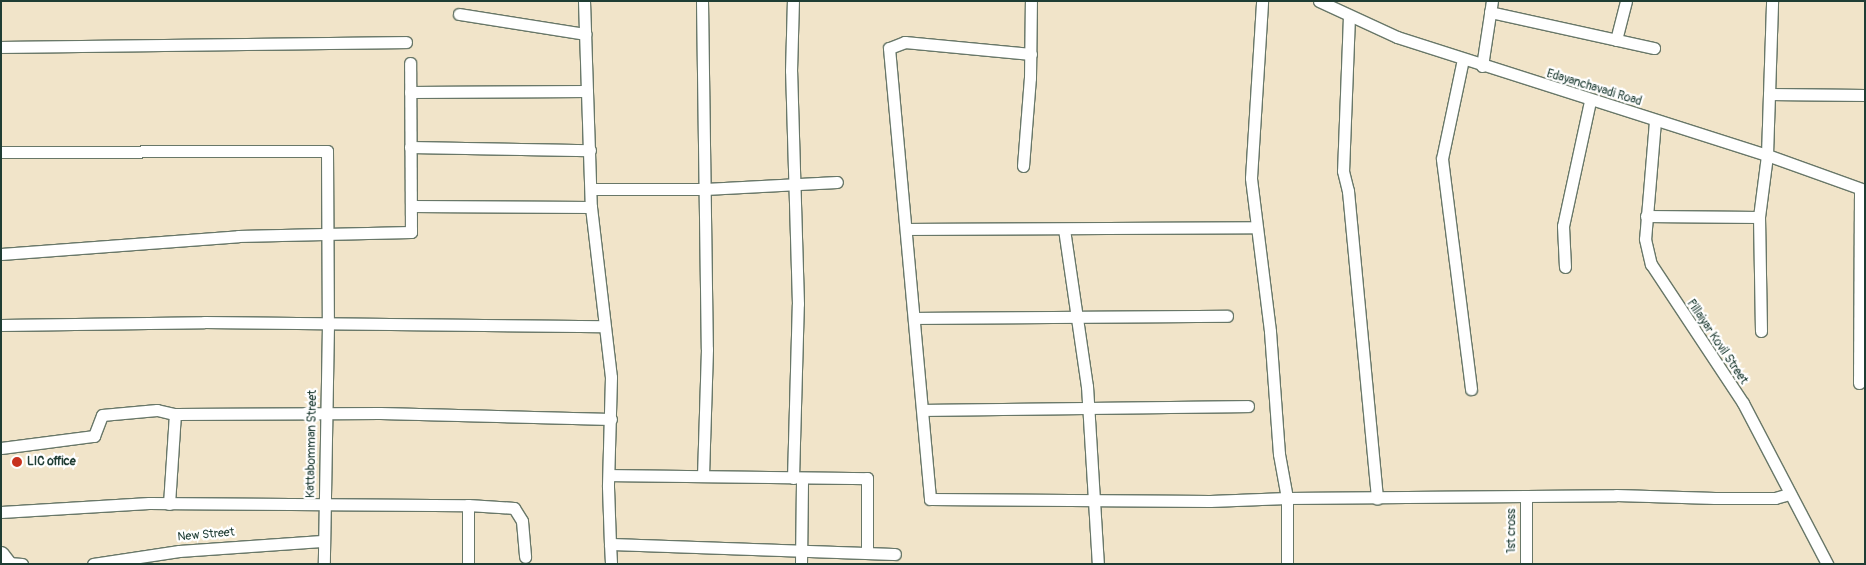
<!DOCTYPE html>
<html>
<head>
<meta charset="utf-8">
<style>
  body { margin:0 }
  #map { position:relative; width:1866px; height:565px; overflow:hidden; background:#f1e4c9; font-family:Pangolin,sans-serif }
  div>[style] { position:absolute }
  .roads { filter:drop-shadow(1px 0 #687768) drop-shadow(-1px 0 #687768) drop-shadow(0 1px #687768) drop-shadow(0 -1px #687768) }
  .street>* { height:11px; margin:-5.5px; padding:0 5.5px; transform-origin:5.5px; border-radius:5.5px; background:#fff }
  .secondary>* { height:16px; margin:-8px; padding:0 8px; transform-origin:8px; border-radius:8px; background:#fff }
  .dots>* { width:14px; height:14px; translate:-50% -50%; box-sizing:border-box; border:2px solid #fff; border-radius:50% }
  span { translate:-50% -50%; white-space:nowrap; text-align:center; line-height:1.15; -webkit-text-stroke:4.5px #fff; paint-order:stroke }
  .street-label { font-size:12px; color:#1f3d34 }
  .poi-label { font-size:12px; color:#1f3d34; font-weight:700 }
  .left { translate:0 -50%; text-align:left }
  .frame { position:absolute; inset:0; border:2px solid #1f3d34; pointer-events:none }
</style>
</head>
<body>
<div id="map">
  <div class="roads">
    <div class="street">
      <i style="left:584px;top:1px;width:206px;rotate:88.1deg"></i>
      <i style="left:591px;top:207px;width:171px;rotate:83.3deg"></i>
      <i style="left:611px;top:377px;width:110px;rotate:91.6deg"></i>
      <i style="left:608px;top:487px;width:57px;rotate:88deg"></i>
      <i style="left:610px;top:544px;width:285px;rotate:2deg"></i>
      <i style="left:702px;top:1px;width:348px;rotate:89.2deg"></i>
      <i style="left:707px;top:349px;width:127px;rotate:91.8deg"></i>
      <i style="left:1319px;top:1px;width:86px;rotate:24.8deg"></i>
      <i style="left:1397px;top:37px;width:388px;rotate:17.7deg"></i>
      <i style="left:1767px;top:155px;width:104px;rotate:19.7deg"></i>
      <i style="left:1490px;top:12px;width:168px;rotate:12.4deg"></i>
      <i style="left:459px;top:14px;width:128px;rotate:9deg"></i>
      <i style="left:1349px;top:16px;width:155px;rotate:92.2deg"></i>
      <i style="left:1343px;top:171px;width:21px;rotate:76deg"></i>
      <i style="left:1348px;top:191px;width:309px;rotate:84.6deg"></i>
      <i style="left:1616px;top:40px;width:40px;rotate:-75.6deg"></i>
      <i style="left:1px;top:47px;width:405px;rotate:-0.7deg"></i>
      <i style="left:1031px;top:54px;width:127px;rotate:-174.6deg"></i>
      <i style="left:905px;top:42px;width:17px;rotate:159deg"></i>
      <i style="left:889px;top:48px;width:453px;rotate:84.8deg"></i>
      <i style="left:930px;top:499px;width:280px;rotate:0.4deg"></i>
      <i style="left:1210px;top:501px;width:77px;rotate:-2.2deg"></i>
      <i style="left:1287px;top:498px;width:45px;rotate:-100.3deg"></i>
      <i style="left:1279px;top:454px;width:123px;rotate:-94.2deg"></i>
      <i style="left:1270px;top:331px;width:154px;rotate:-97.1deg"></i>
      <i style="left:1251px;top:178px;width:177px;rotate:-86.4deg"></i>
      <i style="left:1463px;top:59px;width:102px;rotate:101.9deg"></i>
      <i style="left:1442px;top:159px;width:232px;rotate:82.8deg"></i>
      <i style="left:1482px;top:66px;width:66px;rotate:-81.3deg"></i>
      <i style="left:410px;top:92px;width:177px;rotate:-0.3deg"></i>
      <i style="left:1769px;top:94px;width:96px;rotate:0.6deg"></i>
      <i style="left:1655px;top:121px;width:118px;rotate:94.8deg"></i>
      <i style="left:1645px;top:239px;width:26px;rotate:77deg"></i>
      <i style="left:1651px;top:264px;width:167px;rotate:56.5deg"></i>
      <i style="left:1743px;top:403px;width:182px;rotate:62.4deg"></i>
      <i style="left:410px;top:147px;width:180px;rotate:1deg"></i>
      <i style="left:1px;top:152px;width:326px;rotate:-0.2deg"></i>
      <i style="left:327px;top:151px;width:173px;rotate:89.7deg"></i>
      <i style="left:328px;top:324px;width:240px;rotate:91deg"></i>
      <i style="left:1023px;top:166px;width:88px;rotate:-85.5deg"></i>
      <i style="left:1030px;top:78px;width:77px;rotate:-89.3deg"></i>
      <i style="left:591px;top:189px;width:114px"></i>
      <i style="left:705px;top:189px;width:132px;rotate:-3deg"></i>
      <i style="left:411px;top:206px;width:180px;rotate:0.3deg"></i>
      <i style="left:1646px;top:216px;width:113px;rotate:0.5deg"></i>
      <i style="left:907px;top:229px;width:348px;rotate:-0.3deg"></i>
      <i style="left:1064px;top:229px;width:159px;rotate:81.7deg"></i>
      <i style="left:1087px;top:386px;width:178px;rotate:86.5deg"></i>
      <i style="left:1px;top:254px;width:238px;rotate:-4.3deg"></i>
      <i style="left:238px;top:236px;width:173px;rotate:-1.3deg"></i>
      <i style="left:411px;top:232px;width:169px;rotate:-90.3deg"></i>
      <i style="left:1565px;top:267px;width:41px;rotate:-92.8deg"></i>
      <i style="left:1563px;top:226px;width:128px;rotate:-77.8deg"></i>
      <i style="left:914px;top:318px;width:313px;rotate:-0.4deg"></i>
      <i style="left:1px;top:325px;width:203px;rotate:-0.8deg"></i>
      <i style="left:204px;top:322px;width:400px;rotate:0.6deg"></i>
      <i style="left:1761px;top:331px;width:114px;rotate:-91deg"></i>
      <i style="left:1759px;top:217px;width:63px;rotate:-82.6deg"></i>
      <i style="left:1767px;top:155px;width:154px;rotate:-88.1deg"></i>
      <i style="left:1859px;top:383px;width:194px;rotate:-89.7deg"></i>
      <i style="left:924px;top:410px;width:324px;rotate:-0.7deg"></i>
      <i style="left:1px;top:448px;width:94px;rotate:-7.4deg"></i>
      <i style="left:94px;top:436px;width:22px;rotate:-69deg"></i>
      <i style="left:102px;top:415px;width:55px;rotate:-5.2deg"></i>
      <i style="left:157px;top:410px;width:18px;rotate:13deg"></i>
      <i style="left:175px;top:414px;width:205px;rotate:-0.3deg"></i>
      <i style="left:380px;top:413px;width:231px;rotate:1.5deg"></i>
      <i style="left:609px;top:475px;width:258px;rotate:0.7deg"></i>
      <i style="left:867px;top:478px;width:75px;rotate:90deg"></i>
      <i style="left:793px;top:478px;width:174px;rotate:-88.4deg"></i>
      <i style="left:798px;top:304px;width:233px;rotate:-91.7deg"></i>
      <i style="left:791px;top:71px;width:70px;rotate:-88.4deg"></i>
      <i style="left:1526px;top:498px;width:66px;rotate:90deg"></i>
      <i style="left:169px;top:504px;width:90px;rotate:-86.2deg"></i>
      <i style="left:468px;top:505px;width:59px;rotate:90deg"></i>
      <i style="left:1px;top:512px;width:148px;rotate:-3.5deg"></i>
      <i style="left:149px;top:503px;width:319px;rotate:0.4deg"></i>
      <i style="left:468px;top:505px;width:46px;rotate:3.7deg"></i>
      <i style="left:514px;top:508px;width:15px;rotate:58deg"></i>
      <i style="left:522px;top:521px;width:36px;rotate:85deg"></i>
      <i style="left:610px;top:544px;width:20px;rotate:87deg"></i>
      <i style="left:8px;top:563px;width:14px;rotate:4deg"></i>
      <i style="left:93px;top:564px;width:87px;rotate:-8.6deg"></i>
      <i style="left:179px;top:551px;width:143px;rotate:-4deg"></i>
      <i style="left:801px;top:564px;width:86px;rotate:-89.3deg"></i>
      <i style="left:1287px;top:564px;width:66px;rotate:-90deg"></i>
      <i style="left:1287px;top:498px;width:329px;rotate:-0.5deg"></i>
      <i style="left:1616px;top:495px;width:99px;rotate:1.7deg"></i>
      <i style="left:1715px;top:498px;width:60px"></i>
      <i style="left:1775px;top:498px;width:15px;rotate:-16deg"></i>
    </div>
    <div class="secondary">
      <i style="left:1px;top:555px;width:11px;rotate:52deg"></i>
    </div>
  </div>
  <div class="dots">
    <i style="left:17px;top:462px;background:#c8321e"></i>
  </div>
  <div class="street-label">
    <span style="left:1594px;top:88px;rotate:17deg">Edayanchavadi Road</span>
    <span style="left:1717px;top:342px;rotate:56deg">Pillaiyar Kovil Street</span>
    <span style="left:312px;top:444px;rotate:-89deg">Kattabomman Street</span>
    <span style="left:1512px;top:531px;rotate:-90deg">1st cross</span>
    <span style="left:206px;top:535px;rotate:-5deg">New Street</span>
  </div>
  <div class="poi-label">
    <span class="left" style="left:27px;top:462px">LIC office</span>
  </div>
  <div class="frame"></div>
</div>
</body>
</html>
